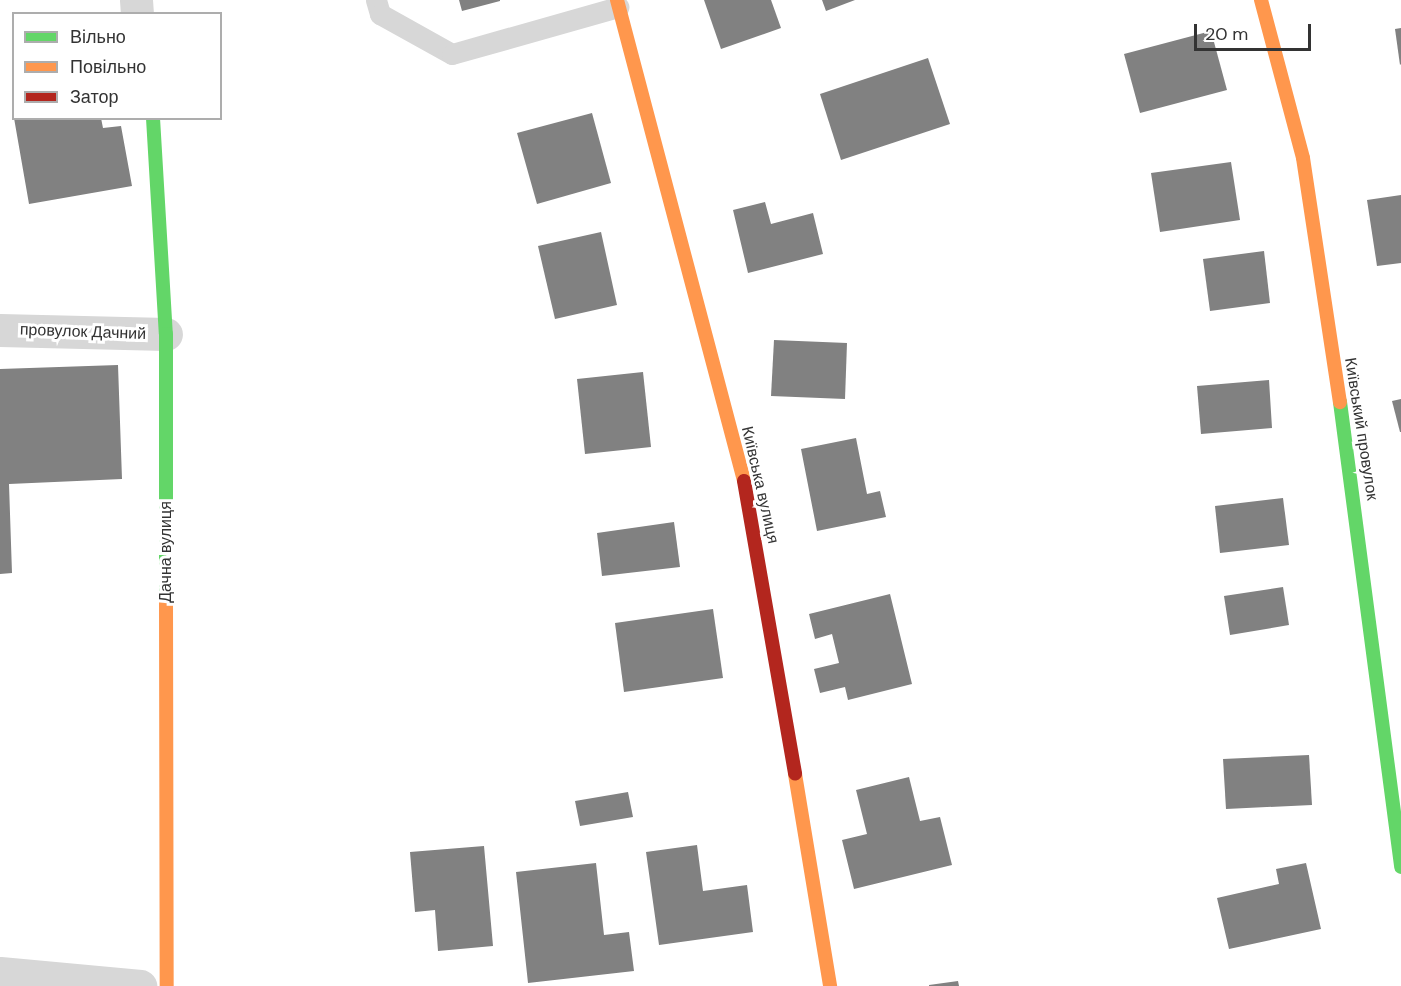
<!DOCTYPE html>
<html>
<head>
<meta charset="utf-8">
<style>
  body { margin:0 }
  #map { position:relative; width:1401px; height:986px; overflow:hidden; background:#fff; font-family:"DM Sans",sans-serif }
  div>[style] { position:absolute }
  .building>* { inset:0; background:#818181 }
  .lane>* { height:21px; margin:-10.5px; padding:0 10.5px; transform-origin:10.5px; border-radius:10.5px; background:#d7d7d7 }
  .street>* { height:33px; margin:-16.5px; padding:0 16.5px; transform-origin:16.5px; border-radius:16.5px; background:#d7d7d7 }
  .fast>* { height:14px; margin:-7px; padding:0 7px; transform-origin:7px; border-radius:7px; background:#63d668 }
  .slow>* { height:14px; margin:-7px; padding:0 7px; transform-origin:7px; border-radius:7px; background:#ff974d }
  .jam>* { height:14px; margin:-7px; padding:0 7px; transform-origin:7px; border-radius:7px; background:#b3261e }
  span { translate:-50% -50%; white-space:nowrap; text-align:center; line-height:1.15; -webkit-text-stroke:6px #fff; paint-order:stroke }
  .street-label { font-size:16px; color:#333 }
  .legend { position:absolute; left:12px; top:12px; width:210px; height:108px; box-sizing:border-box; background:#fff; border:2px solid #adadad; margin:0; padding:8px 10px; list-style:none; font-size:18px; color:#333 }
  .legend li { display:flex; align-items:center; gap:12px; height:30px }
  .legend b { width:30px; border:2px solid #adadad }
  .scale { position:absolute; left:1194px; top:24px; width:117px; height:27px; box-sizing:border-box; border:3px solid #333; border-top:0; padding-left:8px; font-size:18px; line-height:21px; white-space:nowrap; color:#333; -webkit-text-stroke:4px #fff; paint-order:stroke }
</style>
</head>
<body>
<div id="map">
  <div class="building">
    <i style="clip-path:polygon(459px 0,500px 0,500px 1px,462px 11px)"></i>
    <i style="clip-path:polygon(704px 0,771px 0,781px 28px,721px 49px)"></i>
    <i style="clip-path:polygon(822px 0,855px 0,826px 11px)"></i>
    <i style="clip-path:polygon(1401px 28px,1401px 64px,1400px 65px,1395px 29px)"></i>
    <i style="clip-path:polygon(1211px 31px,1227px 90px,1140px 113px,1124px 54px)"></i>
    <i style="clip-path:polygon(928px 58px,950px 124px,841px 160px,820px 94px)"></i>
    <i style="clip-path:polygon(592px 113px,611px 183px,537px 204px,517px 133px)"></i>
    <i style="clip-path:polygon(14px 118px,101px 118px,103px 128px,121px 126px,132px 186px,29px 204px)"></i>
    <i style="clip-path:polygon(1231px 162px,1240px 220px,1160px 232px,1151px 173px)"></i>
    <i style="clip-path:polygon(1401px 195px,1401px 263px,1377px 266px,1367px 200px)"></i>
    <i style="clip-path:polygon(765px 202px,771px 224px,813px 213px,823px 254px,748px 273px,733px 210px)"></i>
    <i style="clip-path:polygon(601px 232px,617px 305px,555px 319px,538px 246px)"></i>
    <i style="clip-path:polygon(1264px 251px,1270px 303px,1210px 311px,1203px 259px)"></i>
    <i style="clip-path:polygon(774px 340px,847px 343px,845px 399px,771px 396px)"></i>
    <i style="clip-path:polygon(118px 365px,122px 479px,9px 484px,12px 573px,0 574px,0 369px)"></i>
    <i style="clip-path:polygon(643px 372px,651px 447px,585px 454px,577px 379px)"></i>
    <i style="clip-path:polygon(1269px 380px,1272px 428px,1201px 434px,1197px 386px)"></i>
    <i style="clip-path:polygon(1401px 399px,1401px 432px,1400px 432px,1392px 401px)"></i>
    <i style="clip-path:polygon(856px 438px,867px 494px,880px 491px,886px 517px,817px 531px,801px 449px)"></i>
    <i style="clip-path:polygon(1283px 498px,1289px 545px,1220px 553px,1215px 506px)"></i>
    <i style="clip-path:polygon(674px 522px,680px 567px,602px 576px,597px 533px)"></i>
    <i style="clip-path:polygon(1283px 587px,1289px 625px,1230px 635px,1224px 596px)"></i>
    <i style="clip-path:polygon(890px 594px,912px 684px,848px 700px,845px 687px,820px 693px,814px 669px,839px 663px,832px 634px,815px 639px,809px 614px)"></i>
    <i style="clip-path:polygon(713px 609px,723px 678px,624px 692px,615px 623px)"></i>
    <i style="clip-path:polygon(1309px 755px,1312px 805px,1226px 809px,1223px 759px)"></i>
    <i style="clip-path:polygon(909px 777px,920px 821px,940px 817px,952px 865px,854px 889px,842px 840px,867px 834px,856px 790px)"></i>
    <i style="clip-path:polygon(628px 792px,633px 817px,580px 826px,575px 801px)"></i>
    <i style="clip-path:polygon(697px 845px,703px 891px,747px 885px,753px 932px,659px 945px,646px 852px)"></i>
    <i style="clip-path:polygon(484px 846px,493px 946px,438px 951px,435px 910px,415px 912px,410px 852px)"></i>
    <i style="clip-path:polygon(596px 863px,604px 935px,629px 932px,634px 971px,528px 983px,516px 872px)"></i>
    <i style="clip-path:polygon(1306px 863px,1321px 929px,1229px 949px,1217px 898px,1279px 884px,1276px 869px)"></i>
    <i style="clip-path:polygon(958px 981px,959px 986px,929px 986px,929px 985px)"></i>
  </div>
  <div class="lane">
    <i style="left:376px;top:0;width:15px;rotate:74deg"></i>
    <i style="left:380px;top:14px;width:82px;rotate:29.1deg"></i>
    <i style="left:452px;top:54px;width:173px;rotate:-15.8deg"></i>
  </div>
  <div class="street">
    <i style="left:136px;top:0;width:14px;rotate:86deg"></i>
    <i style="left:0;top:330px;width:166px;rotate:1.4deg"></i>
    <i style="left:0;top:973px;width:141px;rotate:5.3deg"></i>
  </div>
  <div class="fast">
    <i style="left:153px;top:118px;width:216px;rotate:86.6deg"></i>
    <i style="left:166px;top:334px;width:266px;rotate:90deg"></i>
    <i style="left:1340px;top:402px;width:469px;rotate:82.5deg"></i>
  </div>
  <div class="slow">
    <i style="left:617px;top:0;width:497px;rotate:75.2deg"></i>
    <i style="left:1261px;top:0;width:163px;rotate:75.1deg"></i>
    <i style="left:1303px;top:158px;width:247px;rotate:81.4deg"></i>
    <i style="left:166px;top:600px;width:386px;rotate:89.9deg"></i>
    <i style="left:795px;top:774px;width:215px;rotate:80.6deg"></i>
  </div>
  <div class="jam">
    <i style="left:744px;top:481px;width:297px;rotate:80.1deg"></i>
  </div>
  <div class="street-label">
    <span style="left:83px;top:332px;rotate:2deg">провулок Дачний</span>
    <span style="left:1361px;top:429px;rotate:81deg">Київський провулок</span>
    <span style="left:760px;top:485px;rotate:77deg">Київська вулиця</span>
    <span style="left:166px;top:552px;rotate:-90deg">Дачна вулиця</span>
  </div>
  <ul class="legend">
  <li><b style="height:8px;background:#63d668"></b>Вільно</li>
  <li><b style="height:8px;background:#ff974d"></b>Повільно</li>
  <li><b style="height:8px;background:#b3261e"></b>Затор</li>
  </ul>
  <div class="scale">20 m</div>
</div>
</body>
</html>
